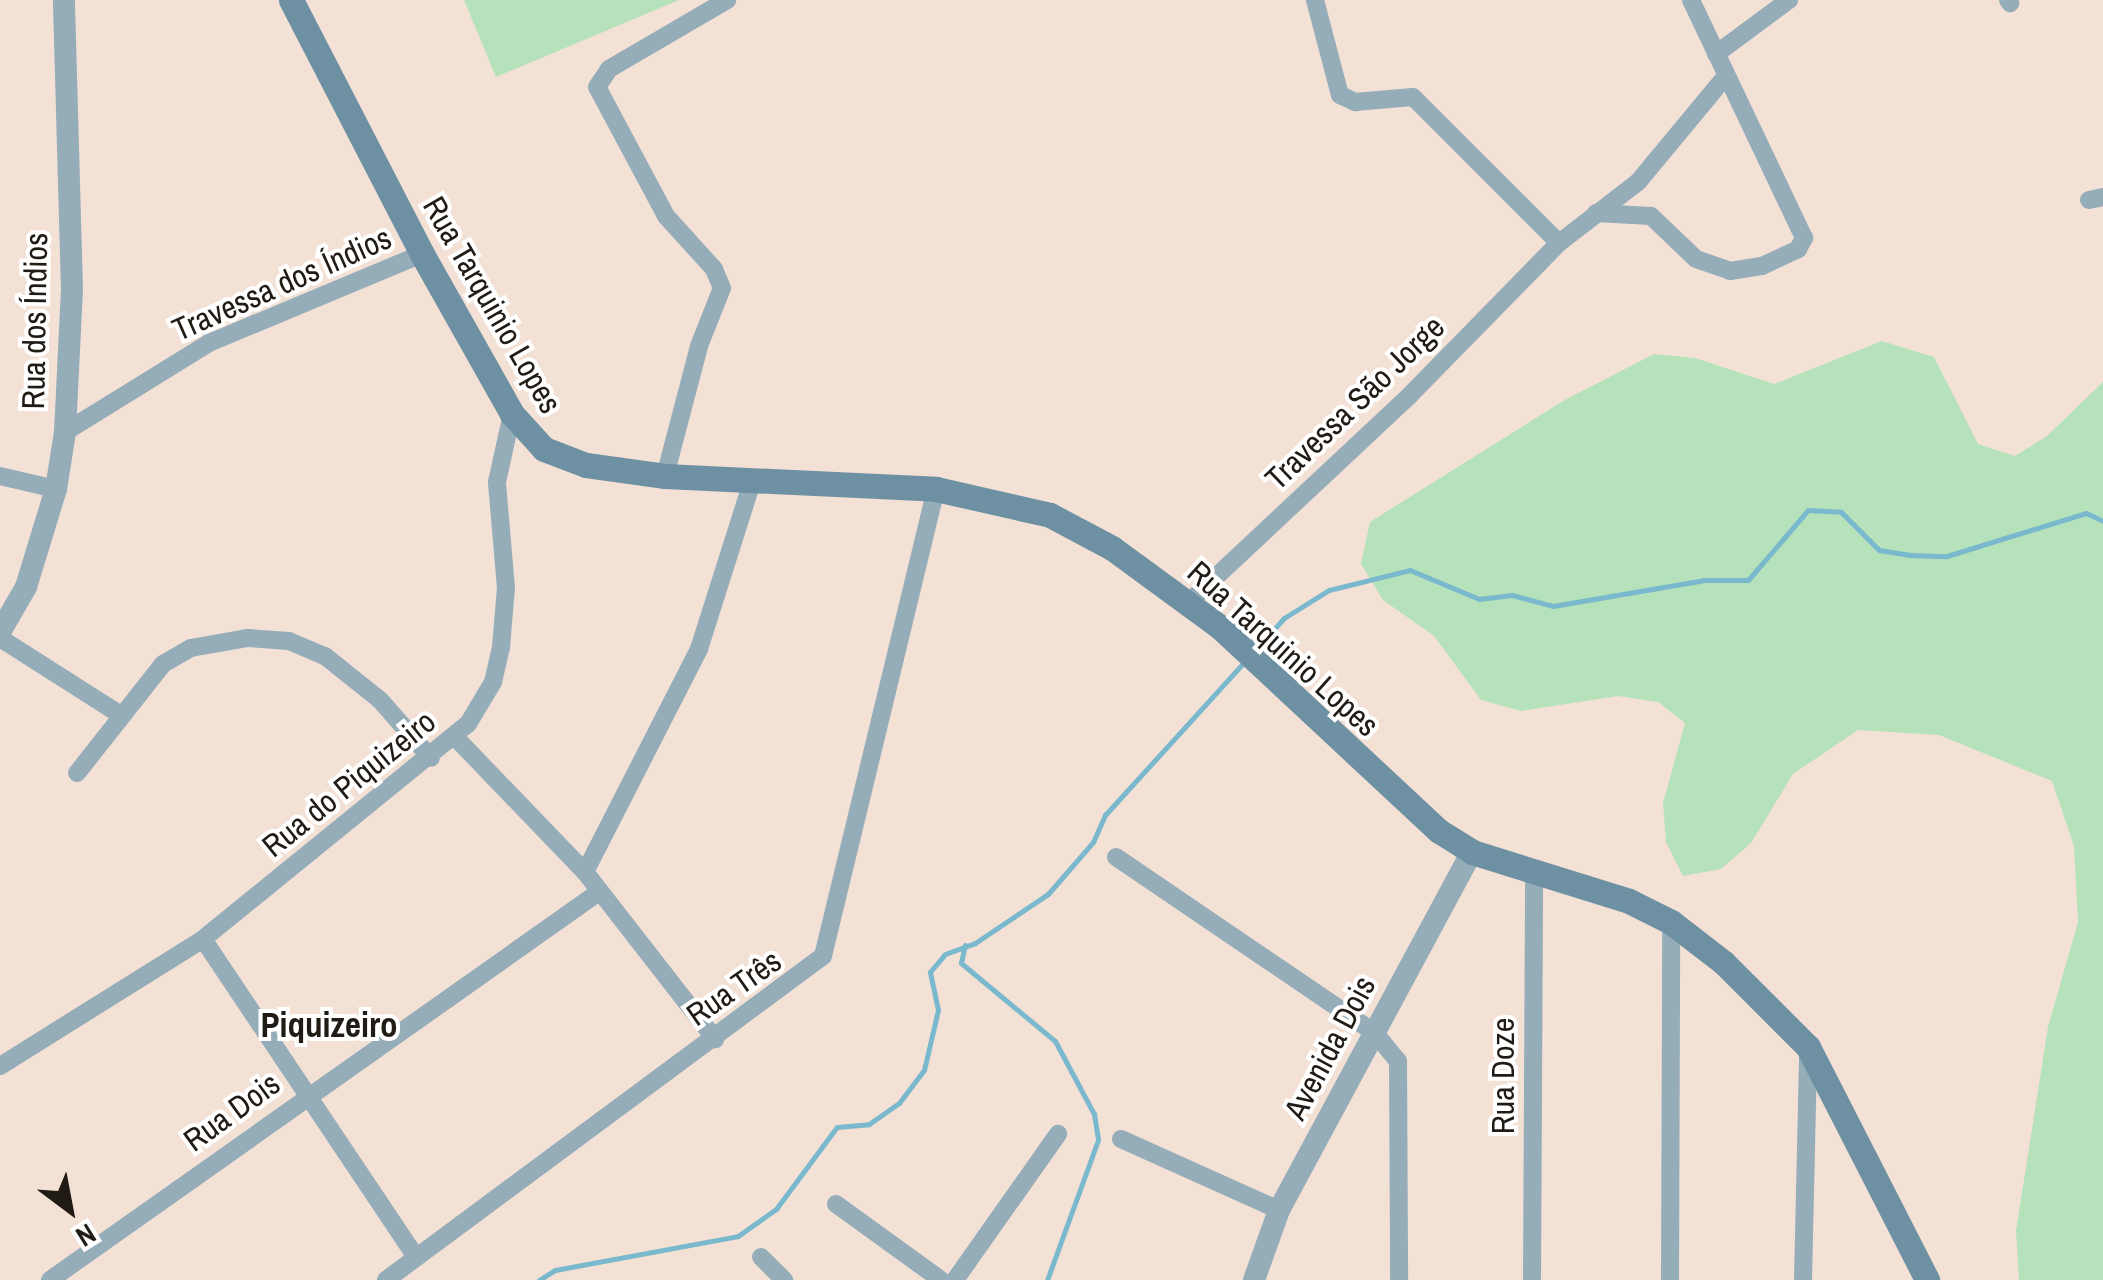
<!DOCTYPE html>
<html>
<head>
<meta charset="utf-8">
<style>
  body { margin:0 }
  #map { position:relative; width:2103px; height:1280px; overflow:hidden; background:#f3e1d5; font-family:"Archivo Narrow",sans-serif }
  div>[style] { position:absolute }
  .green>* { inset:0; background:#b5e2bb }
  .stream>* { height:5px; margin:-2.5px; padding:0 2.5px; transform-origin:2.5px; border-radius:2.5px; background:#79b8cd }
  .minor>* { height:18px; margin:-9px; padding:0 9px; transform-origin:9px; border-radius:9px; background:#95acb9 }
  .tertiary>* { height:22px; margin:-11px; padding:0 11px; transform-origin:11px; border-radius:11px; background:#95acb9 }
  .secondary>* { height:25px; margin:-12.5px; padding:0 12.5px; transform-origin:12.5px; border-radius:12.5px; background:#6d90a3 }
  span { translate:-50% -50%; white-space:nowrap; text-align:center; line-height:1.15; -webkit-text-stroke:8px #fff; paint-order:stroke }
  .street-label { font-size:32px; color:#211b16 }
  .neighbourhood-label { font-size:35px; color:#211b16; font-weight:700 }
  .north { position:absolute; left:20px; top:1160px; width:100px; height:100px; -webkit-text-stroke:8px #fff; paint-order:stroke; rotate:148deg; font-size:28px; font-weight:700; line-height:40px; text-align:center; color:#211b16 }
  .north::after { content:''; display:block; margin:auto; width:35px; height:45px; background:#211b16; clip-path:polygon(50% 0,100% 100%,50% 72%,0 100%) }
</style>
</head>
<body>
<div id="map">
  <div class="green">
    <i style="clip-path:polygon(464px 0,679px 0,496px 77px)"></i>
    <i style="clip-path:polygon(1882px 341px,1934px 357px,1978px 444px,2015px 456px,2047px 436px,2103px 382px,2103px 1280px,2019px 1280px,2016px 1231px,2048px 1027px,2078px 922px,2074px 846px,2052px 781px,1939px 735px,1858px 730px,1793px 774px,1751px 843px,1721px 869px,1683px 876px,1666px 842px,1663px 803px,1685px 723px,1658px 702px,1618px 696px,1521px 711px,1481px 700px,1434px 636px,1383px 600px,1361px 564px,1370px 522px,1563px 401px,1654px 354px,1695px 358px,1774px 384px)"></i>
  </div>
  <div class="stream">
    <i style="left:1257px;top:648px;width:40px;rotate:-48deg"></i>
    <i style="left:1284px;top:618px;width:53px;rotate:-31.9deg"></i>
    <i style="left:1329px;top:590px;width:83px;rotate:-13.9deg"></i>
    <i style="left:1410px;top:570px;width:75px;rotate:22.8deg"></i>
    <i style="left:1479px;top:599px;width:33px;rotate:-7deg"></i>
    <i style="left:1512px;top:595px;width:42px;rotate:15deg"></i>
    <i style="left:1553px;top:606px;width:154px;rotate:-9.7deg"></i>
    <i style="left:1705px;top:580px;width:43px"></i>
    <i style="left:1748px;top:580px;width:92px;rotate:-49.4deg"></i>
    <i style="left:1808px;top:510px;width:33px;rotate:3deg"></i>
    <i style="left:1841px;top:512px;width:54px;rotate:45deg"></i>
    <i style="left:1879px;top:550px;width:30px;rotate:9deg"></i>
    <i style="left:1909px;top:555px;width:38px;rotate:2deg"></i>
    <i style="left:1947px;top:556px;width:145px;rotate:-17.2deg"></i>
    <i style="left:2086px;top:513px;width:19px;rotate:25deg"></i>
    <i style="left:965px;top:945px;width:18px;rotate:103deg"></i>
    <i style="left:961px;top:963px;width:122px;rotate:39.7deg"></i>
    <i style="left:1055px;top:1041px;width:83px;rotate:61.9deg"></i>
    <i style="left:1094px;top:1114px;width:26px;rotate:81deg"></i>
    <i style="left:1098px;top:1140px;width:149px;rotate:110deg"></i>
    <i style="left:539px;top:1280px;width:19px;rotate:-32deg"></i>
    <i style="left:555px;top:1270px;width:186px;rotate:-10.5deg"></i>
    <i style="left:738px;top:1236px;width:47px;rotate:-35.4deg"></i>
    <i style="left:776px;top:1209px;width:102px;rotate:-53.4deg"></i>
    <i style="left:837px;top:1127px;width:32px;rotate:-5deg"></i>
    <i style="left:869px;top:1124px;width:37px;rotate:-35deg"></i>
    <i style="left:899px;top:1103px;width:41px;rotate:-52.9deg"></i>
    <i style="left:924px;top:1070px;width:62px;rotate:-76.9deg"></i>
    <i style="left:938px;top:1010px;width:39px;rotate:-102deg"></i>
    <i style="left:930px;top:972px;width:23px;rotate:-50deg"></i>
    <i style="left:945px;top:954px;width:32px;rotate:-20deg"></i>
    <i style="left:975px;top:943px;width:88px;rotate:-33.9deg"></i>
    <i style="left:1048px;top:894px;width:69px;rotate:-49.1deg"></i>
    <i style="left:1093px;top:842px;width:30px;rotate:-66deg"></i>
    <i style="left:1105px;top:815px;width:210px;rotate:-47.7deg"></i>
  </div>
  <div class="minor">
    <i style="left:1315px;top:0;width:98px;rotate:75.3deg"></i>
    <i style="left:1340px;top:95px;width:17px;rotate:25deg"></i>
    <i style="left:1355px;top:102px;width:58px;rotate:-4.9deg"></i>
    <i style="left:1413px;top:97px;width:206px;rotate:45deg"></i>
    <i style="left:2008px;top:0;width:4px;rotate:56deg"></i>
    <i style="left:1716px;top:54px;width:91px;rotate:-36.5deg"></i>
    <i style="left:2089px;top:200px;width:14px;rotate:-12deg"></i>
    <i style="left:1596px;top:213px;width:55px;rotate:3.1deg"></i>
    <i style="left:1651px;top:216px;width:62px;rotate:43.7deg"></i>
    <i style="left:1696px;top:259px;width:36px;rotate:19deg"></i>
    <i style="left:1730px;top:271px;width:32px;rotate:-9deg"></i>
    <i style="left:1762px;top:266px;width:40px;rotate:-25deg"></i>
    <i style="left:1798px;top:249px;width:13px;rotate:-61deg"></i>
    <i style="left:1804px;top:238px;width:263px;rotate:-115.4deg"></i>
    <i style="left:65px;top:432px;width:169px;rotate:-31.7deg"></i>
    <i style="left:209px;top:343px;width:231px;rotate:-22.7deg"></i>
    <i style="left:0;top:476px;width:57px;rotate:13.1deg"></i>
    <i style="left:665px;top:476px;width:134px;rotate:-75.3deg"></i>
    <i style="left:699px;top:346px;width:62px;rotate:-68.4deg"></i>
    <i style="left:722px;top:288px;width:21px;rotate:-113deg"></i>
    <i style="left:714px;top:269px;width:72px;rotate:-132.2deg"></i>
    <i style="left:666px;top:216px;width:146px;rotate:-118.1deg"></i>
    <i style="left:597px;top:87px;width:22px;rotate:-56deg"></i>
    <i style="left:609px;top:69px;width:137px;rotate:-30.3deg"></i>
    <i style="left:1189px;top:602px;width:303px;rotate:-43.1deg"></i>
    <i style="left:1410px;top:395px;width:213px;rotate:-45.6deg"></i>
    <i style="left:1559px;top:243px;width:100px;rotate:-37.7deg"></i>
    <i style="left:1638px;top:182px;width:138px;rotate:-50.3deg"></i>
    <i style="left:0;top:638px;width:143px;rotate:32.5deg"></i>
    <i style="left:455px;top:737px;width:187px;rotate:46.1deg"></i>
    <i style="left:585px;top:872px;width:212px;rotate:52.1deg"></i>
    <i style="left:77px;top:773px;width:139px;rotate:-51.7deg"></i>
    <i style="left:163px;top:664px;width:32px;rotate:-30deg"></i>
    <i style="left:191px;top:648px;width:58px;rotate:-10deg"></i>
    <i style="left:248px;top:638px;width:41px;rotate:4.2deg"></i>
    <i style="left:289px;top:641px;width:39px;rotate:23deg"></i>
    <i style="left:325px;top:656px;width:70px;rotate:38.7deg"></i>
    <i style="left:380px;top:700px;width:77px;rotate:48.7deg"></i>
    <i style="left:1116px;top:857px;width:313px;rotate:34.2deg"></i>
    <i style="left:1375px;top:1033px;width:36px;rotate:51deg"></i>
    <i style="left:1398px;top:1061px;width:219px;rotate:89.7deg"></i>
    <i style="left:585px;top:872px;width:250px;rotate:-62.9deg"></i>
    <i style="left:699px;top:649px;width:175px;rotate:-72.4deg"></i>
    <i style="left:203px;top:939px;width:383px;rotate:56.2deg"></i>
    <i style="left:0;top:1066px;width:239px;rotate:-32deg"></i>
    <i style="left:203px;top:939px;width:341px;rotate:-39.1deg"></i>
    <i style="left:468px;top:724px;width:49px;rotate:-59.2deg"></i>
    <i style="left:493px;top:682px;width:36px;rotate:-77deg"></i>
    <i style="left:501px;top:647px;width:59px;rotate:-85.2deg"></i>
    <i style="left:506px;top:588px;width:106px;rotate:-94.9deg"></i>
    <i style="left:497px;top:482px;width:70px;rotate:-77.6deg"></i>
    <i style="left:1121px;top:1139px;width:173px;rotate:24.2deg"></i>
    <i style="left:836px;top:1204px;width:130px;rotate:35.9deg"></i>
    <i style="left:761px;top:1257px;width:33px;rotate:45deg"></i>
    <i style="left:50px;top:1280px;width:672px;rotate:-35.25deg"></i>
    <i style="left:386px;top:1280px;width:544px;rotate:-36.55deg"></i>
    <i style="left:823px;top:956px;width:480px;rotate:-76.4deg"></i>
    <i style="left:955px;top:1280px;width:179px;rotate:-54.8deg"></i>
    <i style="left:1532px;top:1280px;width:408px;rotate:-89.7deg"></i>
    <i style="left:1670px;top:1280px;width:358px;rotate:-89.8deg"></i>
    <i style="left:1803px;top:1280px;width:227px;rotate:-88.7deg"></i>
  </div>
  <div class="tertiary">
    <i style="left:0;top:632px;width:52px;rotate:-60deg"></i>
    <i style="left:26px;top:587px;width:102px;rotate:-73deg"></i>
    <i style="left:56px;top:489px;width:58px;rotate:-81deg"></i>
    <i style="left:65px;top:432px;width:142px;rotate:-87.2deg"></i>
    <i style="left:72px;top:290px;width:290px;rotate:-91.6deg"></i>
    <i style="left:1254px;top:1280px;width:74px;rotate:-70.3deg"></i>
    <i style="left:1279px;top:1210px;width:407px;rotate:-61.7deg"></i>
  </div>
  <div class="secondary">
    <i style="left:291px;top:0;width:286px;rotate:62.7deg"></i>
    <i style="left:422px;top:254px;width:184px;rotate:60.6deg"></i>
    <i style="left:512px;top:414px;width:47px;rotate:47.6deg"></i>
    <i style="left:544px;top:449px;width:45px;rotate:20.9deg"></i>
    <i style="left:586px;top:465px;width:80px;rotate:7.9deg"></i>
    <i style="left:665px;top:476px;width:271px;rotate:2.7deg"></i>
    <i style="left:936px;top:489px;width:117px;rotate:12.8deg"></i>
    <i style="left:1050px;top:515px;width:70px;rotate:28deg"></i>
    <i style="left:1112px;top:548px;width:134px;rotate:36.2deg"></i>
    <i style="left:1220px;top:627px;width:299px;rotate:43deg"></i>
    <i style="left:1439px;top:831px;width:39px;rotate:32deg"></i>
    <i style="left:1472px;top:852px;width:164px;rotate:17.3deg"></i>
    <i style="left:1629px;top:901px;width:47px;rotate:26.6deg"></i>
    <i style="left:1671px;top:922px;width:67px;rotate:37.7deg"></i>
    <i style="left:1724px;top:963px;width:119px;rotate:45deg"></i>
    <i style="left:1808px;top:1047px;width:262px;rotate:62.9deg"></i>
  </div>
  <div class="street-label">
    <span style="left:282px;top:284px;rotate:-24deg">Travessa dos Índios</span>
    <span style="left:492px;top:305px;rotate:60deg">Rua Tarquinio Lopes</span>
    <span style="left:35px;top:321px;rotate:-89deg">Rua dos Índios</span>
    <span style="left:1355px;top:403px;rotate:-44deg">Travessa São Jorge</span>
    <span style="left:1283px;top:649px;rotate:42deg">Rua Tarquinio Lopes</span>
    <span style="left:349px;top:784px;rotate:-39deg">Rua do Piquizeiro</span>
    <span style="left:734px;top:988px;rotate:-35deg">Rua Três</span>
    <span style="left:1330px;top:1048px;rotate:-62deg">Avenida Dois</span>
    <span style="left:1503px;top:1076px;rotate:-90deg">Rua Doze</span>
    <span style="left:232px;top:1112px;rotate:-36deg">Rua Dois</span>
  </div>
  <div class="neighbourhood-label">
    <span style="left:329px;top:1025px">Piquizeiro</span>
  </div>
  <div class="north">N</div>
</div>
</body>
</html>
